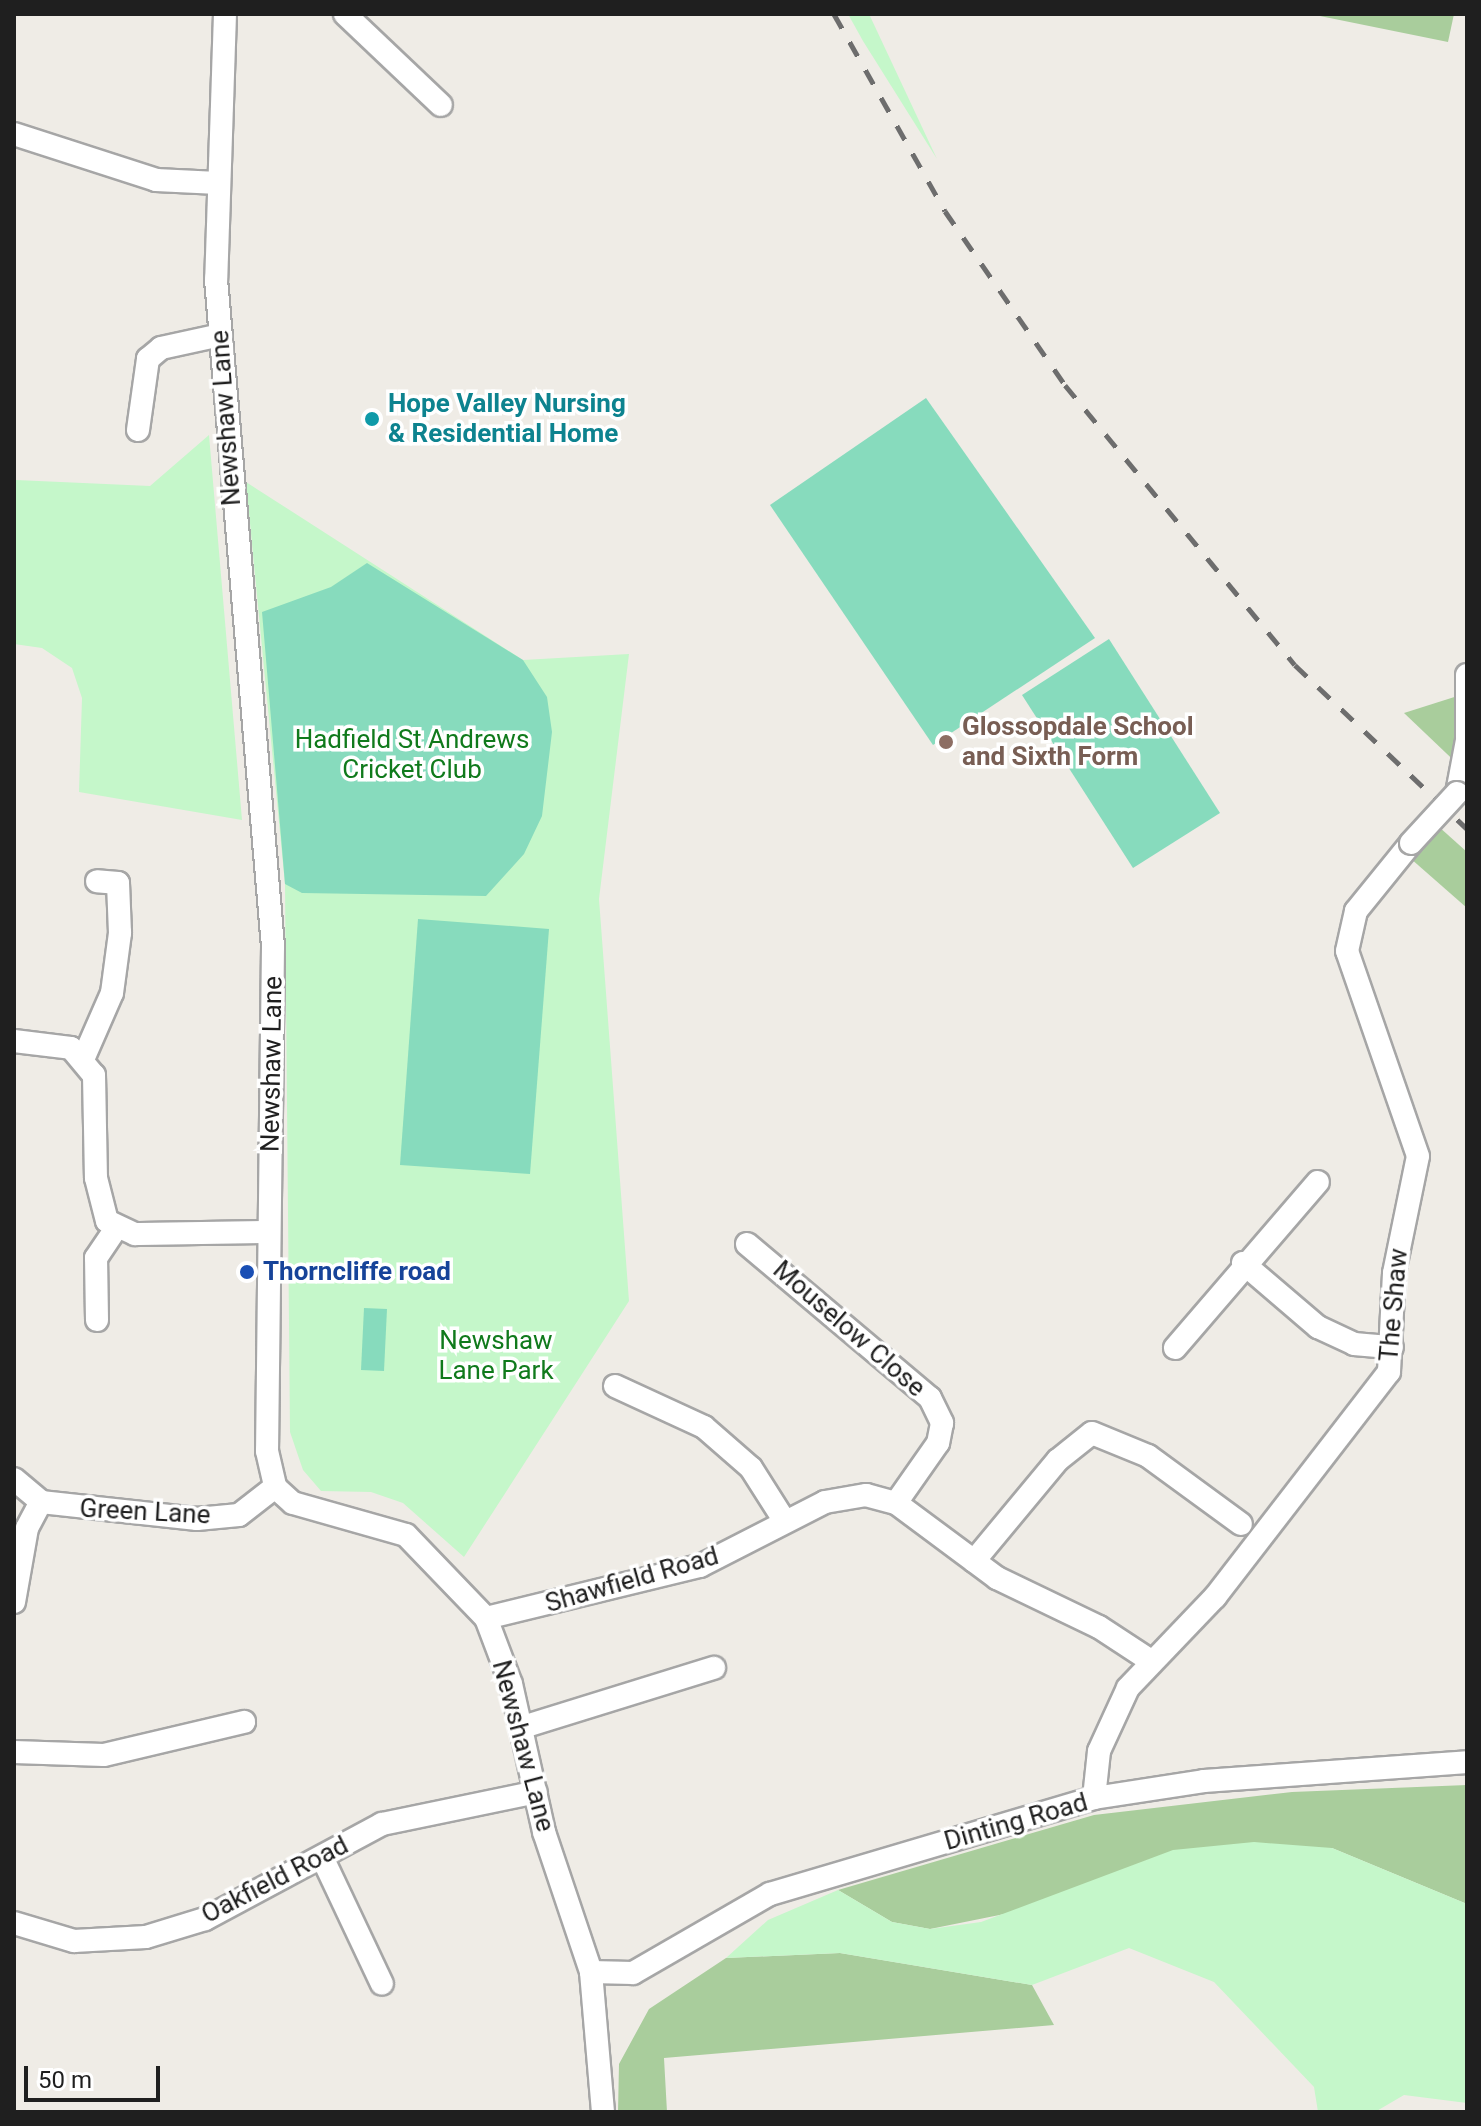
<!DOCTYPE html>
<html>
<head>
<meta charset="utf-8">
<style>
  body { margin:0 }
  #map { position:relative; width:1481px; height:2126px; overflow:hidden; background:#efece6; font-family:Roboto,sans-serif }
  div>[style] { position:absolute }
  .forest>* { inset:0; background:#a9cd9c }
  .park>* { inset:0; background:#c5f7ca }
  .pitch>* { inset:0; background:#87dbbd }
  .roads { filter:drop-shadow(2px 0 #a6a6a6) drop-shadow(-2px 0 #a6a6a6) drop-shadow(0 2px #a6a6a6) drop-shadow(0 -2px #a6a6a6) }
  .minor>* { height:22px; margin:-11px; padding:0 11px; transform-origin:11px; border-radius:11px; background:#fff }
  .rail>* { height:5px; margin-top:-2.5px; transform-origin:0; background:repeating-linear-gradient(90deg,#6d6d6d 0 16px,transparent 0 32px) }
  .bridges { filter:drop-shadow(2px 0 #a6a6a6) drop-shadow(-2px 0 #a6a6a6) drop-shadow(0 2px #a6a6a6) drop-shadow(0 -2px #a6a6a6) }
  .minor-bridge>* { height:22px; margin:-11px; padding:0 11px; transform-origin:11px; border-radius:11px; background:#fff }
  .dots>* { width:22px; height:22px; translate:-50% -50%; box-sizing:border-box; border:4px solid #fff; border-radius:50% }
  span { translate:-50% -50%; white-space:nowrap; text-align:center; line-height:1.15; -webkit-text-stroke:7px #fff; paint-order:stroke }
  .culture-label { font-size:26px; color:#0d838f; font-weight:700 }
  .left { translate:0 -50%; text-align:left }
  .street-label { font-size:26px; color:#1f1f1f }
  .education-label { font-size:26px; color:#785e54; font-weight:700 }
  .park-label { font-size:26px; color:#107a1c }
  .transit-label { font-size:26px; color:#164399; font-weight:700 }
  .frame { position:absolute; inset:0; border:16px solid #1f1f1f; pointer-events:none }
  .scale { position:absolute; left:24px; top:2066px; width:136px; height:36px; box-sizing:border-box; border:4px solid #1f1f1f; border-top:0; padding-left:10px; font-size:24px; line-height:28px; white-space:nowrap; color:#1f1f1f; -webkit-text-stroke:6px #fff; paint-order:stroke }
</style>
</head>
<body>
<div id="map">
  <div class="forest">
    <i style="clip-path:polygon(1310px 14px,1454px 14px,1448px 42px)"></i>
    <i style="clip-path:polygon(1467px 693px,1467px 773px,1404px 713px)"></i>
    <i style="clip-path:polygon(1438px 826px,1467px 852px,1467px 908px,1410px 858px)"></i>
    <i style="clip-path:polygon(1467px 1785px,1467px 1904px,1332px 1848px,930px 1929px,892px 1922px,838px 1890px,1094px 1815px,1292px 1792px)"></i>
    <i style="clip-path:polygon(840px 1953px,1032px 1985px,1054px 2025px,664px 2058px,667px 2112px,618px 2112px,619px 2064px,649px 2009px,726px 1958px)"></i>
  </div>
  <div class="park">
    <i style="clip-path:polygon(848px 14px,869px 14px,937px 159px,863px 41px)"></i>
    <i style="clip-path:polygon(209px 435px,242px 820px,79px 792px,82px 698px,72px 668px,42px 648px,14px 644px,16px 480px,150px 486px)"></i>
    <i style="clip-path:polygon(246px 482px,523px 660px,629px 654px,599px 899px,629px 1301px,464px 1557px,403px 1503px,371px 1492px,321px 1491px,303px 1470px,290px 1432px,285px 884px)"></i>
    <i style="clip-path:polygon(1254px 1842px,1332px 1848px,1467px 1904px,1467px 2103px,1404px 2095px,1375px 2112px,1318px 2112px,1314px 2087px,1214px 1982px,1129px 1948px,1032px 1985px,840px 1953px,726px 1958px,768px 1920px,838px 1890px,892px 1922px,930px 1929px,981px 1922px,1173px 1850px)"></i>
  </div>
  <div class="pitch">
    <i style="clip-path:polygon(926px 398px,1095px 638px,933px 745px,770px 505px)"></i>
    <i style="clip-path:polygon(367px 563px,523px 660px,547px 697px,552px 732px,542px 816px,524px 854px,486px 896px,302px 893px,285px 884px,262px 612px,331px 587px)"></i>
    <i style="clip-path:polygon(1109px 639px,1220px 813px,1133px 868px,1022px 695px)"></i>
    <i style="clip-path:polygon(418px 919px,549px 929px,530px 1174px,400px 1165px)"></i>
    <i style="clip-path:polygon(364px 1308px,387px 1309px,384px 1371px,361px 1370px)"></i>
  </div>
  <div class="roads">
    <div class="minor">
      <i style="left:225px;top:14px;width:265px;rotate:91.9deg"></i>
      <i style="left:216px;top:279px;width:670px;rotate:85.12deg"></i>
      <i style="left:273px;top:947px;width:504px;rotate:90.68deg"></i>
      <i style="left:267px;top:1451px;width:37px;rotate:77deg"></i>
      <i style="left:275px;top:1487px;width:24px;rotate:42deg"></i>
      <i style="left:293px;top:1503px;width:117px;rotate:15.8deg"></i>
      <i style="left:406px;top:1535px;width:115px;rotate:46.1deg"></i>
      <i style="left:486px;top:1618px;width:71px;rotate:69.3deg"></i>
      <i style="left:511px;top:1684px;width:152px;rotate:77.4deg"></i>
      <i style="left:544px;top:1832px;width:148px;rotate:71.4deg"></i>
      <i style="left:591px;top:1972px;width:141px;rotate:85.1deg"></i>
      <i style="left:345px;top:14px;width:132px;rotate:43.5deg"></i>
      <i style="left:14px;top:134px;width:149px;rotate:17.9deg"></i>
      <i style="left:156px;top:180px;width:62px;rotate:2.8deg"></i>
      <i style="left:138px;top:430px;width:72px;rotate:-82deg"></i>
      <i style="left:148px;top:359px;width:17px;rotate:-40deg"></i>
      <i style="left:161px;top:348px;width:61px;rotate:-12.2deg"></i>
      <i style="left:1467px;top:675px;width:62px;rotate:90deg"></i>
      <i style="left:1457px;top:793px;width:54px;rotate:-79.3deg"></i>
      <i style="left:14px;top:1041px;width:57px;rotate:7deg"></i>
      <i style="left:71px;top:1048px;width:35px;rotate:50deg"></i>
      <i style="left:94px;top:1075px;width:103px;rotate:88.9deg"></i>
      <i style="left:96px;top:1178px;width:44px;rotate:75.7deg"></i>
      <i style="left:107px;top:1221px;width:31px;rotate:25deg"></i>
      <i style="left:135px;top:1234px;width:133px;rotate:-0.9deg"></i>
      <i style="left:84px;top:1057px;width:70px;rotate:-66.4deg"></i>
      <i style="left:112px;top:993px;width:61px;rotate:-82.4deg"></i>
      <i style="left:120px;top:933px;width:50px;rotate:-92.3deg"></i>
      <i style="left:118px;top:883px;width:21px;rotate:-175deg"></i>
      <i style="left:747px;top:1244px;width:239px;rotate:40.1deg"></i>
      <i style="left:930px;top:1398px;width:28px;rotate:64deg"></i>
      <i style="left:942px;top:1423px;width:20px;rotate:101deg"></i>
      <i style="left:938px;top:1443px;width:73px;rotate:125deg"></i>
      <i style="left:1243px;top:1263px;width:99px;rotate:40.5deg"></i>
      <i style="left:1318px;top:1327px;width:40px;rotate:25deg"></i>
      <i style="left:1354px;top:1344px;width:38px;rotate:5deg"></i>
      <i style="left:97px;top:1320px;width:62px;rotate:-90.9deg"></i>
      <i style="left:96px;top:1258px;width:36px;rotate:-56deg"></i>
      <i style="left:1175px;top:1348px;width:219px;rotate:-49.3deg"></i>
      <i style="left:615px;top:1386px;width:98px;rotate:24.7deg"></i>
      <i style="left:704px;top:1427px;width:62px;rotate:41.1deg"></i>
      <i style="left:751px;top:1468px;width:62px;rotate:57.6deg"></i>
      <i style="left:14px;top:1479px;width:35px;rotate:40deg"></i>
      <i style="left:41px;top:1502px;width:157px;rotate:6.2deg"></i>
      <i style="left:197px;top:1519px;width:42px;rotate:-5.4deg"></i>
      <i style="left:239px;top:1515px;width:46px;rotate:-37.9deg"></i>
      <i style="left:974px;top:1561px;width:131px;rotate:-50.3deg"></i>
      <i style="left:1058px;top:1460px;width:43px;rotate:-38.5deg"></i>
      <i style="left:1092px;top:1433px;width:61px;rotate:22.3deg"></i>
      <i style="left:1148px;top:1456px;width:115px;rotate:36.2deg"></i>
      <i style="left:14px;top:1602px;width:75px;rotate:-80deg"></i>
      <i style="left:27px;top:1528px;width:30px;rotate:-62deg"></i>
      <i style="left:486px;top:1618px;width:220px;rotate:-13.7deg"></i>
      <i style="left:700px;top:1566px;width:140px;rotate:-27.1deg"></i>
      <i style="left:825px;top:1502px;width:42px;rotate:-9.7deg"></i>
      <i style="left:866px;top:1495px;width:31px;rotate:15deg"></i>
      <i style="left:896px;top:1503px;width:126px;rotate:36.6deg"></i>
      <i style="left:997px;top:1578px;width:113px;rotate:25.7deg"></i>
      <i style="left:1099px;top:1627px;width:62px;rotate:33.2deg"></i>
      <i style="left:523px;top:1727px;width:200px;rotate:-17.2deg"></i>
      <i style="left:14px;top:1752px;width:90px;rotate:1.9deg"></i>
      <i style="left:104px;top:1755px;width:144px;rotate:-13.3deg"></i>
      <i style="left:1094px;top:1798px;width:47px;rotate:-83.9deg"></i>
      <i style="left:1099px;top:1751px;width:69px;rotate:-65.3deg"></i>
      <i style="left:1128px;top:1688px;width:126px;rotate:-46.3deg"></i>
      <i style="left:1215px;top:1597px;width:284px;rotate:-52.3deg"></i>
      <i style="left:1389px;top:1372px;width:99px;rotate:-87.1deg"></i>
      <i style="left:1394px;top:1273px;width:119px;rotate:-78.4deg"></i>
      <i style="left:1418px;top:1156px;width:217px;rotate:-109.1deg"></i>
      <i style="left:1347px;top:951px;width:41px;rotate:-77.3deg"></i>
      <i style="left:1356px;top:911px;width:87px;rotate:-51deg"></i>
      <i style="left:322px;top:1857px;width:140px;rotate:64.7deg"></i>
      <i style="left:14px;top:1923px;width:63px;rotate:16.7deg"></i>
      <i style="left:74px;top:1941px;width:72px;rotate:-3.2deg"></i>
      <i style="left:146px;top:1937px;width:62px;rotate:-17deg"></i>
      <i style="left:205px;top:1919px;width:201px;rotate:-28.2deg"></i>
      <i style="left:382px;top:1824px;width:157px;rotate:-11.7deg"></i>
      <i style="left:591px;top:1972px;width:42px;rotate:1.4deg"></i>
      <i style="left:633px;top:1973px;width:158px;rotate:-30deg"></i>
      <i style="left:770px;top:1894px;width:338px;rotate:-16.5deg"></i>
      <i style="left:1094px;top:1798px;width:111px;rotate:-8.8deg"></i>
      <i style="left:1204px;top:1781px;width:264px;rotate:-4.1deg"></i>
    </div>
  </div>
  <div class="rail">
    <i style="left:834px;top:14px;width:226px;rotate:60.6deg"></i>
    <i style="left:945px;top:211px;width:211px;rotate:55.4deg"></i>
    <i style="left:1065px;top:385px;width:362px;rotate:50.6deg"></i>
    <i style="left:1295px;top:665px;width:238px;rotate:43.6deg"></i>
  </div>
  <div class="bridges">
    <div class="minor-bridge">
      <i style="left:1411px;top:843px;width:68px;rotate:-47.4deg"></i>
    </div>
  </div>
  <div class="dots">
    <i style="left:372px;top:419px;background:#0f9aa8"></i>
    <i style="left:946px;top:742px;background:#8d6e63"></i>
    <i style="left:247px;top:1272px;background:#1a4fb4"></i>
  </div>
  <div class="culture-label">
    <span class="left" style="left:388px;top:419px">Hope Valley Nursing<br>&amp; Residential Home</span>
  </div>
  <div class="street-label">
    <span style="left:226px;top:418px;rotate:-94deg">Newshaw Lane</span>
    <span style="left:272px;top:1064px;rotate:-89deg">Newshaw Lane</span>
    <span style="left:1394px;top:1305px;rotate:-85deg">The Shaw</span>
    <span style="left:849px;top:1329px;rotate:41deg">Mouselow Close</span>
    <span style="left:145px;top:1512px;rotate:3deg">Green Lane</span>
    <span style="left:632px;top:1580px;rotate:-16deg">Shawfield Road</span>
    <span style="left:523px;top:1746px;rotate:75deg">Newshaw Lane</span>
    <span style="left:1016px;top:1822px;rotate:-16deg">Dinting Road</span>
    <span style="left:275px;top:1880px;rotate:-27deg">Oakfield Road</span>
  </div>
  <div class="education-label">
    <span class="left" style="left:962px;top:742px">Glossopdale School<br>and Sixth Form</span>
  </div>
  <div class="park-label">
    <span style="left:412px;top:755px">Hadfield St Andrews<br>Cricket Club</span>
    <span style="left:496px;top:1356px">Newshaw<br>Lane Park</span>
  </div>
  <div class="transit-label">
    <span class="left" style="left:263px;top:1272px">Thorncliffe road</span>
  </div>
  <div class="frame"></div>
  <div class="scale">50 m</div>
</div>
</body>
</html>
